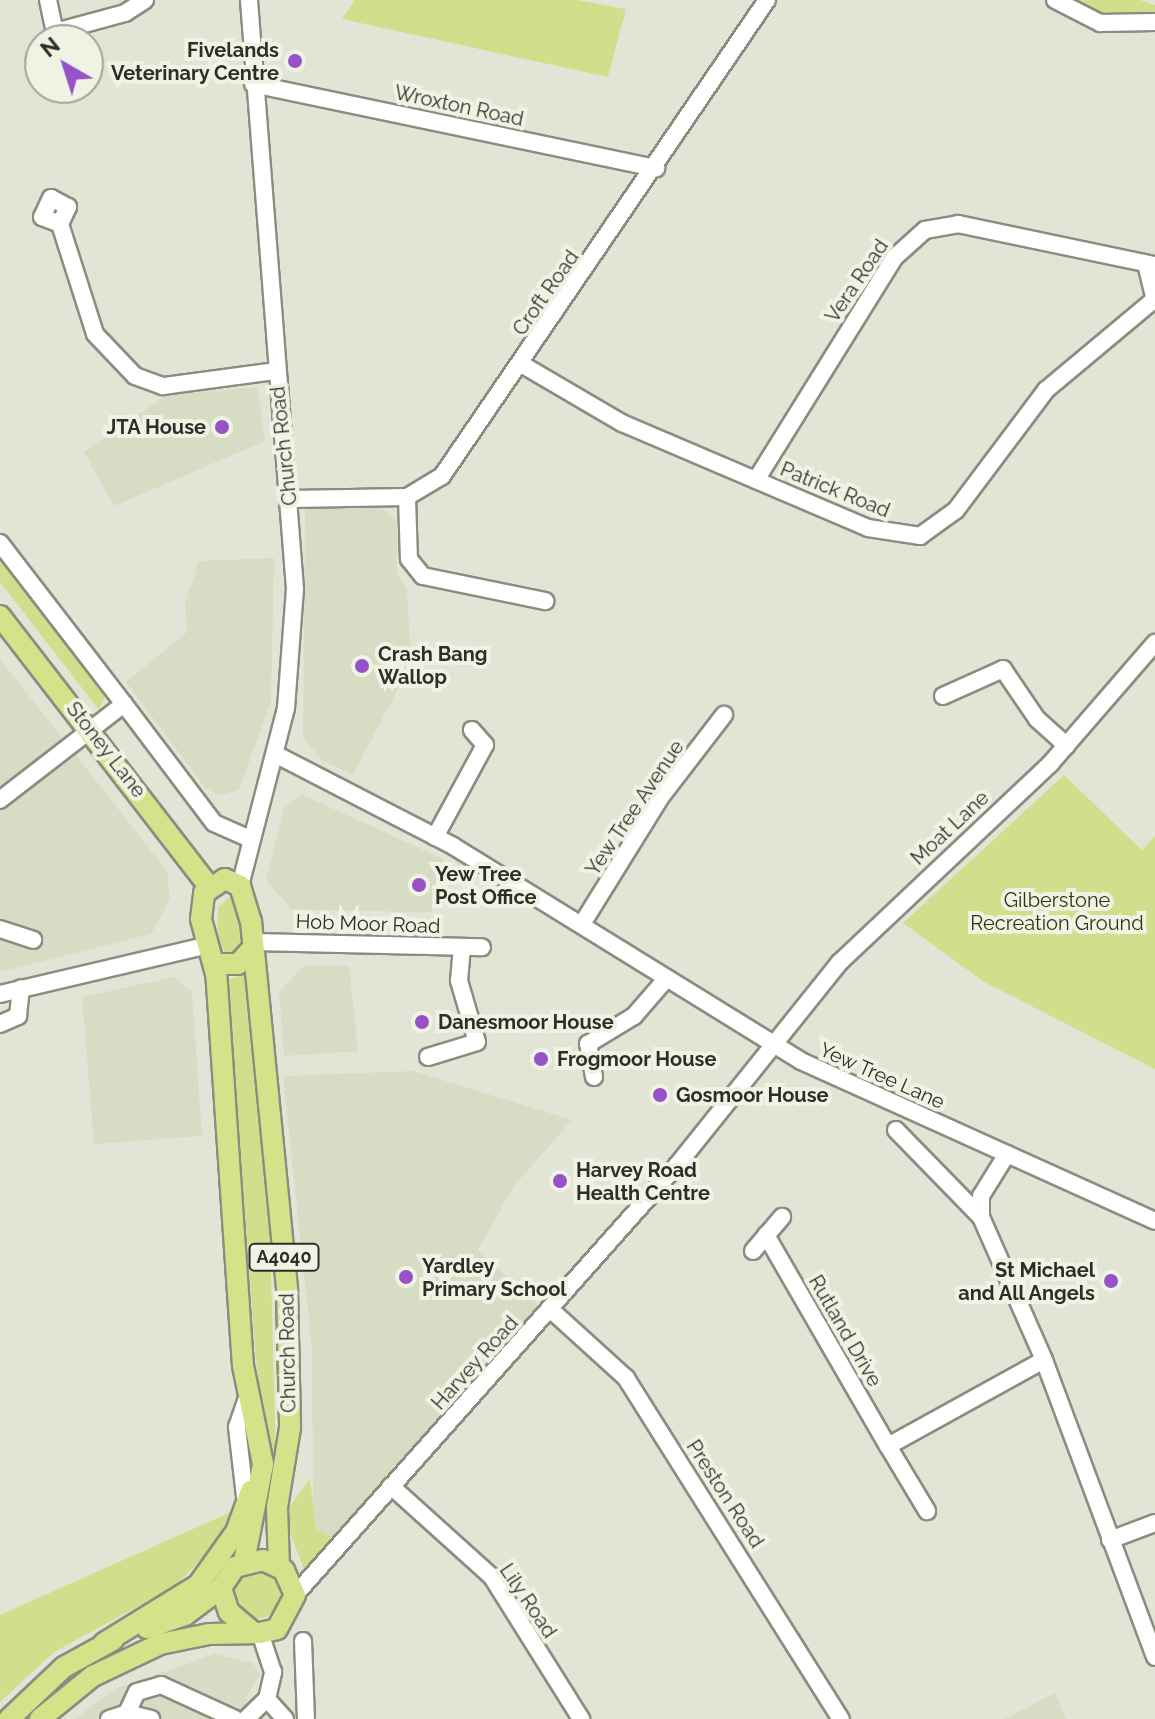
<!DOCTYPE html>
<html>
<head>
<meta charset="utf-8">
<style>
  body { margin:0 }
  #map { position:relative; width:1155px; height:1719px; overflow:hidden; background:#e2e5d6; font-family:Raleway,sans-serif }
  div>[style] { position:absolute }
  .built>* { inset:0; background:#d7dcc5 }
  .green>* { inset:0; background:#cfdf8b }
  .round { border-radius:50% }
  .roads { filter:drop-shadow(2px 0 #8a8d7f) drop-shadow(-2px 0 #8a8d7f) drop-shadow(0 2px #8a8d7f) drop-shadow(0 -2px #8a8d7f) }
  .minor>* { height:16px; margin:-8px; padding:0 8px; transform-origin:8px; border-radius:8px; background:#fff }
  .major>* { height:20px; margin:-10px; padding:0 10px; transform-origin:10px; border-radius:10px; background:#d6e28a }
  .dots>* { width:22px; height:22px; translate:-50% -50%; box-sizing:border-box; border:4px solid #eff3e3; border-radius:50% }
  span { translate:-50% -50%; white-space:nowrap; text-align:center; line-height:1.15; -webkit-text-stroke:8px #eff3e3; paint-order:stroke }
  .shield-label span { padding:2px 6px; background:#eff3e3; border:2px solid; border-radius:6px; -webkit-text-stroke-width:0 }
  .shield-label { font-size:18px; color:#2d2e28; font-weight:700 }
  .poi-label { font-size:20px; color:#2d2e28; font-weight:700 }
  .right { translate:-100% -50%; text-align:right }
  .left { translate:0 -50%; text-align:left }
  .street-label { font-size:20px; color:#2d2e28 }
  .park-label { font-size:20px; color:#2f3511 }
  .north { position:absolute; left:24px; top:24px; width:80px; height:80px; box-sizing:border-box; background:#eff3e3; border:2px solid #a1a498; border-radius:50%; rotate:321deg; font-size:22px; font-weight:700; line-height:32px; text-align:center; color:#2d2e28 }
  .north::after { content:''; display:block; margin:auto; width:28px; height:36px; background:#9752c7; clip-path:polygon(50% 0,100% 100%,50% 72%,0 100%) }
</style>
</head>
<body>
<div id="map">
  <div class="built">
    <i style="clip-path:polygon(257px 387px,265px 441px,114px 506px,84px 452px,167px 395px)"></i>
    <i style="clip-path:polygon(379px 506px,398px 521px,396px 572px,407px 589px,411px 664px,353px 775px,323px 761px,303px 738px,305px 508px)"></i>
    <i style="clip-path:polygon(274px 558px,271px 701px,239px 790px,221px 795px,206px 789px,126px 682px,187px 632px,185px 604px,199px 561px)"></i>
    <i style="clip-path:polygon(0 659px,167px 871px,170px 899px,151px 934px,0 972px)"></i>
    <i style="clip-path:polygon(301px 794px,443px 859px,431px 912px,292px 910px,266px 880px,284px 807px)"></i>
    <i style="clip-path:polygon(305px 965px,349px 966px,358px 1051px,284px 1056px,279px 992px)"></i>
    <i style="clip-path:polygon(174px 977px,192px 992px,202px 1136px,94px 1144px,82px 997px)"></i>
    <i style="clip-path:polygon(413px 1071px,572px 1120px,513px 1187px,478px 1250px,538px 1305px,332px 1537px,316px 1529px,313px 1508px,312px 1349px,283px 1076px)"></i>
    <i style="clip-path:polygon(215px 1654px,253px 1663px,260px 1674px,246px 1698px,263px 1719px,74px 1719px,117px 1688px)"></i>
    <i style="clip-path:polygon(1055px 1693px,1066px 1719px,1004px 1719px)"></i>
  </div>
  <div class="green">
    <i style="clip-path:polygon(355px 0,577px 0,626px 9px,608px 77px,342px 19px)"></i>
    <i style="clip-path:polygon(1067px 0,1140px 0,1155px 5px,1155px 15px,1098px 15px)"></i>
    <i style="clip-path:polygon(0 551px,107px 691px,99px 710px,0 582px)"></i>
    <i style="clip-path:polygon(1064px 775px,1142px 850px,1155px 836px,1155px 1069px,984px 982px,903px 923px)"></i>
    <i style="clip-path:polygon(232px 895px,244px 943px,227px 956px,217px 941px,218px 907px)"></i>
    <i style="clip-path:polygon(248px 974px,269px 1200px,276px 1459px,269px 1459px,256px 1361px,228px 979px)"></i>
    <i style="clip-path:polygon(310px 1479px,316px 1529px,332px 1537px,305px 1572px,288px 1528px,290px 1506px)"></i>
    <i style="clip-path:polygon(231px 1512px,214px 1546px,174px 1587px,54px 1652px,0 1702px,0 1615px)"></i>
    <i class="round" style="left:232px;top:1571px;width:48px;height:48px"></i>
  </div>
  <div class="roads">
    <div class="minor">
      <i style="left:48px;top:0;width:33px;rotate:78deg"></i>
      <i style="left:55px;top:32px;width:73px;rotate:-15.2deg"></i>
      <i style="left:125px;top:13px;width:24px;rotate:-33deg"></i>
      <i style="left:1055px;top:0;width:51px;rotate:27.1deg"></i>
      <i style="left:1100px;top:23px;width:55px;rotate:-1deg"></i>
      <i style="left:253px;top:84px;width:412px;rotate:11.8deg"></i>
      <i style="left:60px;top:224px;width:19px;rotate:-65deg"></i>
      <i style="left:68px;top:207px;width:19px;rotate:-152deg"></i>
      <i style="left:51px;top:198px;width:21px;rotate:115deg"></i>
      <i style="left:42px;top:217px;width:19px;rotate:21deg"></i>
      <i style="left:60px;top:224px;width:115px;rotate:72.3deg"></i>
      <i style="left:95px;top:334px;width:58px;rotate:46.4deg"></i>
      <i style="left:135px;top:376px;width:30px;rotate:20deg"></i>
      <i style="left:163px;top:386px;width:114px;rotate:-7.6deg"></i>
      <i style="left:1146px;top:264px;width:36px;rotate:76deg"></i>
      <i style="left:521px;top:364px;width:117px;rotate:30.3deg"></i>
      <i style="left:622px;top:423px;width:267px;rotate:23.1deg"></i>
      <i style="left:868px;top:528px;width:53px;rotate:8.7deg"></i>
      <i style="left:920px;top:536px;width:44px;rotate:-35.8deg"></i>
      <i style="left:956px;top:510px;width:150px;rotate:-53.1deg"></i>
      <i style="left:1046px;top:390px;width:142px;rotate:-39.9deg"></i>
      <i style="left:756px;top:480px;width:263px;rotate:-58.1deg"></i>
      <i style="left:895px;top:257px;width:40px;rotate:-42deg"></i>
      <i style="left:925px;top:230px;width:34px;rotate:-10deg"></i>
      <i style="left:958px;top:224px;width:201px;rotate:11.8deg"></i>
      <i style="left:407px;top:497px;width:62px;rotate:88.2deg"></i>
      <i style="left:409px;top:559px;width:22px;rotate:51deg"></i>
      <i style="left:423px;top:576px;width:125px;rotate:11.6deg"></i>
      <i style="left:290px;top:499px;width:117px;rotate:-1deg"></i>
      <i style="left:407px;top:497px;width:41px;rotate:-31deg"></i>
      <i style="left:442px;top:476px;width:576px;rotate:-55.68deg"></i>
      <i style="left:0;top:543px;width:203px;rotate:52.4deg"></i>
      <i style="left:124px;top:704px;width:157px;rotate:142.3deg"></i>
      <i style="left:943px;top:696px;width:66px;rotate:-24.2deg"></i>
      <i style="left:1003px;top:669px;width:60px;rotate:55.8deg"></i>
      <i style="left:1037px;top:719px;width:40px;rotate:42deg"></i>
      <i style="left:124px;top:704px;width:149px;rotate:52.9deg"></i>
      <i style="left:214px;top:823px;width:37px;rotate:24deg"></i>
      <i style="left:275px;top:754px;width:200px;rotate:27.3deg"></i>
      <i style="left:453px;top:846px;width:409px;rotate:31.7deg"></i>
      <i style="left:801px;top:1061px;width:388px;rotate:24.3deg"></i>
      <i style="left:435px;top:837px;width:105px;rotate:-61.5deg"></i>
      <i style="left:485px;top:745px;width:20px;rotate:-131deg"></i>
      <i style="left:240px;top:886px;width:184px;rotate:-75.5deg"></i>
      <i style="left:286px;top:708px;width:119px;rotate:-85.7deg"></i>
      <i style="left:295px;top:589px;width:591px;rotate:-94.47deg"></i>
      <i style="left:582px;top:924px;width:148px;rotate:-58.2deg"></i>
      <i style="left:660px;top:798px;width:105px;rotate:-52.4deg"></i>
      <i style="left:0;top:929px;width:35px;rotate:18deg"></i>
      <i style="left:254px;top:942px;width:228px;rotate:1.3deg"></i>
      <i style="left:0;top:994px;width:210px;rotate:-13.2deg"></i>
      <i style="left:0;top:1024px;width:20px;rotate:-24deg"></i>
      <i style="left:18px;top:1016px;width:28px;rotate:-84deg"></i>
      <i style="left:428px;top:1057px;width:51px;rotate:-17deg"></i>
      <i style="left:477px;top:1042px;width:64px;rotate:-106.4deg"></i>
      <i style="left:459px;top:981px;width:34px;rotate:-85deg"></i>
      <i style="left:594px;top:1077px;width:34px;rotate:-100deg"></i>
      <i style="left:588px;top:1044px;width:54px;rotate:-31.3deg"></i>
      <i style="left:634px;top:1016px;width:50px;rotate:-49deg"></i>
      <i style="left:896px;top:1130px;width:122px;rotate:45.7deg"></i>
      <i style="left:1007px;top:1154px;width:49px;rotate:121.8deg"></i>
      <i style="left:981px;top:1196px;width:21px;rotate:90deg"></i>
      <i style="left:981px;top:1217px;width:156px;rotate:66.2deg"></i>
      <i style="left:1044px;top:1360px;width:317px;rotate:69.5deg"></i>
      <i style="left:766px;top:1235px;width:244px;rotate:60deg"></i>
      <i style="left:888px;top:1446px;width:178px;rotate:-28.9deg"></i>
      <i style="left:753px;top:1251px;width:45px;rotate:-49.5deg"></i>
      <i style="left:550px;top:1309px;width:103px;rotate:42.2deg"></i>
      <i style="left:626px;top:1378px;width:403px;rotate:57.8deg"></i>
      <i style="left:888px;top:1446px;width:76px;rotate:59deg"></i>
      <i style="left:391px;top:1486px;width:136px;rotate:42deg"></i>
      <i style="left:492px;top:1577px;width:168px;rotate:57.9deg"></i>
      <i style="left:246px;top:1505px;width:79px;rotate:-96.6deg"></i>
      <i style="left:237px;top:1427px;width:37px;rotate:-71deg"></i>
      <i style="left:1110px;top:1540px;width:48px;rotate:-20.7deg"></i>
      <i style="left:295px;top:1595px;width:577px;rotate:-48.37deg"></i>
      <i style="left:678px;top:1164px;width:258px;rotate:-51.3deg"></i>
      <i style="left:839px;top:963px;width:291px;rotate:-43.3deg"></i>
      <i style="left:1051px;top:763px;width:159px;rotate:-49.1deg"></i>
      <i style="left:303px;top:1641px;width:78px;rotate:87.8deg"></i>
      <i style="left:267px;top:1699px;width:27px;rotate:48deg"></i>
      <i style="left:127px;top:1713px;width:23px;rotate:-65deg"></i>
      <i style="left:137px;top:1692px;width:25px;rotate:-16deg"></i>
      <i style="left:161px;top:1685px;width:81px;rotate:24.7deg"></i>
      <i style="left:109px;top:1719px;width:19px;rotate:-18deg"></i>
      <i style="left:127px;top:1713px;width:25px;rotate:14deg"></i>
      <i style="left:246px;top:1719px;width:29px;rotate:-44deg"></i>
      <i style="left:267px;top:1699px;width:28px;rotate:-77deg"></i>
      <i style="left:273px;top:1672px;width:41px;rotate:-108.4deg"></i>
    </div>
    <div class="major">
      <i style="left:0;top:616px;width:341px;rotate:52.3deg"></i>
      <i style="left:214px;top:964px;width:24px"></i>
      <i style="left:238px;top:964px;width:22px;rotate:-47deg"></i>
      <i style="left:244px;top:1562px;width:100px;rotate:-79deg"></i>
      <i style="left:263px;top:1464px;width:100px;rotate:-101.5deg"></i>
      <i style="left:243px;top:1366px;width:393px;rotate:-93.9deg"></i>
      <i style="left:216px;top:974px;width:57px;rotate:-105.3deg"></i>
      <i style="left:201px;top:919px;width:26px;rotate:-83deg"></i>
      <i style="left:204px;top:893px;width:25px;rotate:-34deg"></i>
      <i style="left:225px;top:879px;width:17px;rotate:25deg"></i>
      <i style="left:240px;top:886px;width:37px;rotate:73deg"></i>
      <i style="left:251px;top:921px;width:372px;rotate:84.4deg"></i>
      <i style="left:287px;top:1291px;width:137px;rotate:88.7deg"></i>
      <i style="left:290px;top:1428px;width:80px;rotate:99.3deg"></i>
      <i style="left:277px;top:1507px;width:59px;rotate:88.1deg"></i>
      <i style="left:147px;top:1628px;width:40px;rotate:-18.9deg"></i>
      <i style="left:185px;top:1615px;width:45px;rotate:-36.9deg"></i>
      <i style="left:104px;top:1643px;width:110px;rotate:-31.7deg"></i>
      <i style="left:198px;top:1585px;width:65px;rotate:-54.4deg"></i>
      <i style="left:236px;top:1532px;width:44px;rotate:-69.9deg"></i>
      <i style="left:9px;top:1719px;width:76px;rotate:-43.4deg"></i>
      <i style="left:64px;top:1667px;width:56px;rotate:-28.9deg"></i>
      <i style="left:40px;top:1719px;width:68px;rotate:-39.1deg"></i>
      <i style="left:93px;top:1676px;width:74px;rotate:-25.5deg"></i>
      <i style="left:160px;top:1644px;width:50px;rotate:-11.5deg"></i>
      <i style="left:209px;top:1634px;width:51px;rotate:-1.1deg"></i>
      <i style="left:260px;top:1633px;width:17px;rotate:-13deg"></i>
      <i style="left:277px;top:1629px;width:38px;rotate:-62deg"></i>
      <i style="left:295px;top:1595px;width:27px;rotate:-114deg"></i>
      <i style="left:284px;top:1570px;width:23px;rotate:-155deg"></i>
      <i style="left:263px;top:1560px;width:29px;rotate:166deg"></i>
      <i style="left:235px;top:1567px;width:25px;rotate:124deg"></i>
      <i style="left:221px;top:1588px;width:25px;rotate:72deg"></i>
      <i style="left:229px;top:1612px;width:31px;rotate:40deg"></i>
    </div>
  </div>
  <div class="dots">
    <i style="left:295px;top:61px;background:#9752c7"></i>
    <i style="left:222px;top:427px;background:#9752c7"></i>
    <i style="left:362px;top:666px;background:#9752c7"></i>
    <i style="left:419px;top:885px;background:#9752c7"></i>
    <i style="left:422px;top:1022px;background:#9752c7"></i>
    <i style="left:541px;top:1059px;background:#9752c7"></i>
    <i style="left:660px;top:1095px;background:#9752c7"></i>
    <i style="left:560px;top:1181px;background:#9752c7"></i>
    <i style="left:406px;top:1277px;background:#9752c7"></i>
    <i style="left:1111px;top:1281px;background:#9752c7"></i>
  </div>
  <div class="shield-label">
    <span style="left:284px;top:1257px">A4040</span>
  </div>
  <div class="poi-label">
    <span class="right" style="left:279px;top:62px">Fivelands<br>Veterinary Centre</span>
    <span class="right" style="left:206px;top:427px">JTA House</span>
    <span class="left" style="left:378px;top:666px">Crash Bang<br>Wallop</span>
    <span class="left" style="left:435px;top:886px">Yew Tree<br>Post Office</span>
    <span class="left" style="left:438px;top:1022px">Danesmoor House</span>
    <span class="left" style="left:557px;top:1059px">Frogmoor House</span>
    <span class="left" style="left:676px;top:1095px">Gosmoor House</span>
    <span class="left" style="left:576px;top:1182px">Harvey Road<br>Health Centre</span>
    <span class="left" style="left:422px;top:1278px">Yardley<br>Primary School</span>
    <span class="right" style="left:1095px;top:1282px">St Michael<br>and All Angels</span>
  </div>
  <div class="street-label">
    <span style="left:459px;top:106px;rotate:12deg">Wroxton Road</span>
    <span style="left:857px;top:281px;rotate:-56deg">Vera Road</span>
    <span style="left:546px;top:293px;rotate:-55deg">Croft Road</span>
    <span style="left:284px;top:446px;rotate:-96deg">Church Road</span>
    <span style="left:835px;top:490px;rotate:22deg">Patrick Road</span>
    <span style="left:106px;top:750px;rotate:52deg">Stoney Lane</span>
    <span style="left:635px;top:808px;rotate:-56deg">Yew Tree Avenue</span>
    <span style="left:950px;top:828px;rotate:-43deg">Moat Lane</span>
    <span style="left:368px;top:924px;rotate:2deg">Hob Moor Road</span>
    <span style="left:882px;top:1076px;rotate:24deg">Yew Tree Lane</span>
    <span style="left:845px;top:1331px;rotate:60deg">Rutland Drive</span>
    <span style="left:288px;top:1353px;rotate:-91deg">Church Road</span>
    <span style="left:475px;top:1363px;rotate:-48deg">Harvey Road</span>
    <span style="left:725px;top:1494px;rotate:57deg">Preston Road</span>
    <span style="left:528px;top:1601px;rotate:56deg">Lily Road</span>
  </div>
  <div class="park-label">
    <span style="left:1057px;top:912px">Gilberstone<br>Recreation Ground</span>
  </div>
  <div class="north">N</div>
</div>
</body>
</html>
